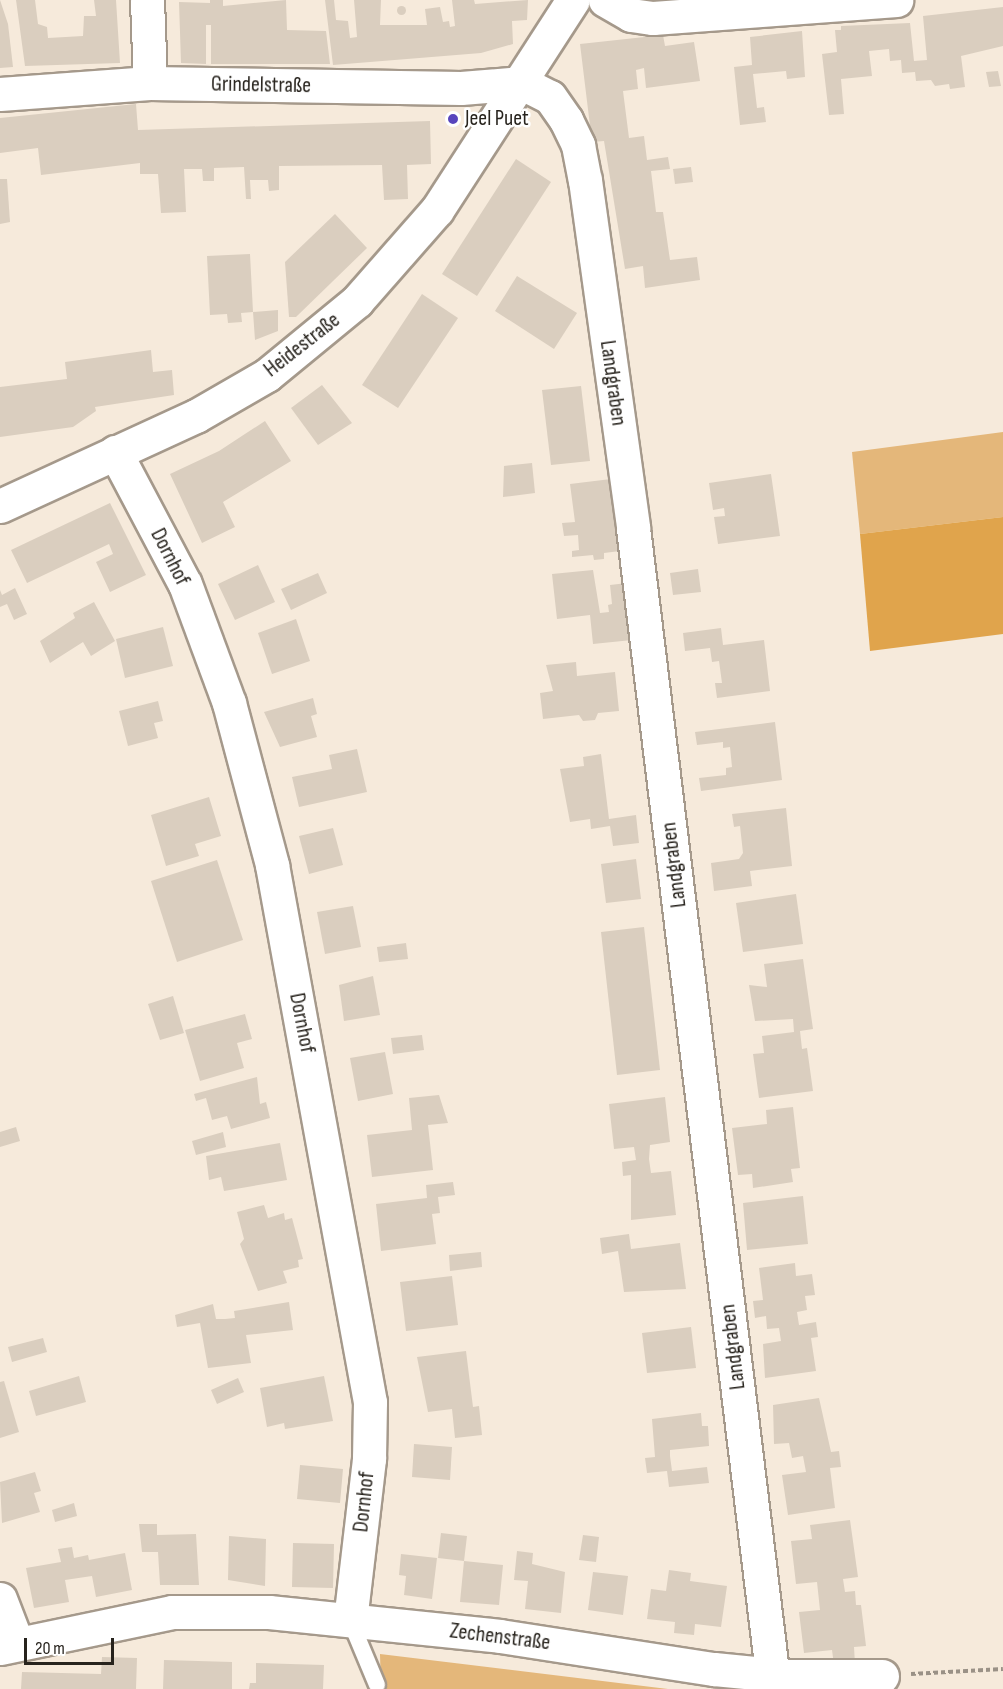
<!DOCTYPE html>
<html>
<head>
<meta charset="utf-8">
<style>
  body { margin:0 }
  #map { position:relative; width:1003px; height:1689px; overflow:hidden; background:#f6eadb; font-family:"Sofia Sans Condensed",sans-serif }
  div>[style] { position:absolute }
  .green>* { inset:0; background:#e4b77a }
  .forest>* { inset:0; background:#e0a44c }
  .building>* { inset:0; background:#dacebf }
  .round { border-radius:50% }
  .path>* { height:4px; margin-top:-2px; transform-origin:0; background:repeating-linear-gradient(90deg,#9a9186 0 4.5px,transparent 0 7.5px) }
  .roads { filter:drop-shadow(2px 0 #a5998b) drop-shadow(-2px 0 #a5998b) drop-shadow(0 2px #a5998b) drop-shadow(0 -2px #a5998b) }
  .lane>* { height:16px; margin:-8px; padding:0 8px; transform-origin:8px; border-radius:8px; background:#fff }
  .street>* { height:33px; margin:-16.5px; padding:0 16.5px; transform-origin:16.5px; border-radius:16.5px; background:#fff }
  .dots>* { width:16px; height:16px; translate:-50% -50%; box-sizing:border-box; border:3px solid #fff; border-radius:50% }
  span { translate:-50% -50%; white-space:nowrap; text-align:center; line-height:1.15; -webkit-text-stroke:5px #fff; paint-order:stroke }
  .street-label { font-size:22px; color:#27231d }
  .poi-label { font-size:22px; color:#27231d }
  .left { translate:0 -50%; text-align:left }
  .scale { position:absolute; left:24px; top:1638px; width:90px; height:27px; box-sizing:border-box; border:3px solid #27231d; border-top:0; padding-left:8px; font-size:18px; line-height:21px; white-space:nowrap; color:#27231d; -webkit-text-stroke:4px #fff; paint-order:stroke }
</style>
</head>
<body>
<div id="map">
  <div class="green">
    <i style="clip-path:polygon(1003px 432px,1003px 517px,860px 534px,852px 452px)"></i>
    <i style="clip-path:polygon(380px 1654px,668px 1689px,381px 1689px)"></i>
  </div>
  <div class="forest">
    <i style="clip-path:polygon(1003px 517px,1003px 634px,870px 651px,860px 534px)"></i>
  </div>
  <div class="building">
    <i style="clip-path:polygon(0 0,8px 24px,13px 67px,0 68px)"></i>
    <i style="clip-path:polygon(16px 0,35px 0,38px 24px,47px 27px,48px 38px,83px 36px,84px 16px,96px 16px,94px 0,116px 0,120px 63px,25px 66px)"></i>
    <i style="clip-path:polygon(210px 0,223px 0,223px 6px,286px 0,287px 30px,326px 31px,330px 64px,211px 64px,211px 25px,206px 25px,206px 64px,181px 63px,179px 2px,210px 3px)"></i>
    <i style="clip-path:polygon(325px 0,334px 0,336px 20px,348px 21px,350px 38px,357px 37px,354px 0,381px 0,380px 25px,427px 25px,425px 9px,440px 7px,443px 22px,449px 21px,450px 27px,455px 26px,452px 0,474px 0,475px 4px,528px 0,527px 20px,512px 21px,513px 44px,481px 53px,333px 65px)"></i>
    <i class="round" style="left:396.5px;top:5.5px;width:9px;height:9px"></i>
    <i style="clip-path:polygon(1003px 7px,1003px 46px,961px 56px,965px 87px,950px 89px,949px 84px,935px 86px,931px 80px,916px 81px,915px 72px,902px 73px,901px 60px,890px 61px,889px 49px,869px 51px,872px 76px,841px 79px,844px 114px,829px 115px,822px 54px,837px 52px,835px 30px,841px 30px,841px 26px,910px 23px,914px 61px,927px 60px,923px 16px)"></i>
    <i style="clip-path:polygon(802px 31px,805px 77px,787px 79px,786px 71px,753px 74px,757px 108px,764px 107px,766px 122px,740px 125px,734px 67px,752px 65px,750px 37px)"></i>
    <i style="clip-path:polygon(663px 35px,665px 46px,694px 42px,700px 81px,646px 88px,644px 68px,636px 70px,638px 89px,623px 91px,629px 138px,644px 136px,647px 160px,668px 157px,670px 169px,651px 171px,656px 212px,663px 212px,670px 260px,697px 257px,700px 280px,645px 288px,643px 266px,625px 269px,604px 141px,592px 142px,580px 44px)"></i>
    <i style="clip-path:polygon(998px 71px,1001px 86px,989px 87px,986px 72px)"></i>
    <i style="clip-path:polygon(136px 104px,138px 130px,430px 121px,431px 164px,407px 165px,408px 199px,384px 200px,382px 165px,279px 166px,279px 190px,269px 191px,268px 180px,250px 180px,251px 199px,246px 199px,244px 167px,214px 168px,214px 181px,203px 181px,202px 169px,184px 169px,186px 212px,161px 213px,158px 174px,140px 174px,140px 163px,41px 175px,38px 148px,0 153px,0 118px)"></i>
    <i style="clip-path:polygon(516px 159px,551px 182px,477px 296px,442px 274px)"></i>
    <i style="clip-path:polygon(691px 167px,693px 182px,675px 184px,673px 169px)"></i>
    <i style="clip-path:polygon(0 179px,7px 179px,10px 222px,0 224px)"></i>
    <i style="clip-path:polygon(335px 214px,367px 248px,296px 317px,289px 317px,285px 262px)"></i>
    <i style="clip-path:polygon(250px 254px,253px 312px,278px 310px,278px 331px,255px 340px,253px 312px,241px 313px,242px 322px,228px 323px,227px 314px,210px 315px,207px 256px)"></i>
    <i style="clip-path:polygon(517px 276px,577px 313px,554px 349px,495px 311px)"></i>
    <i style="clip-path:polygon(422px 294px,458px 318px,398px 408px,362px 385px)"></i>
    <i style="clip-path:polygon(151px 350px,153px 372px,172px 370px,174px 395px,95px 407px,96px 411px,73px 427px,0 437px,0 387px,67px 379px,65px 362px)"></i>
    <i style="clip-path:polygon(322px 385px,352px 423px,318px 445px,291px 408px)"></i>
    <i style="clip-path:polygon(581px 386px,590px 461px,551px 465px,542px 390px)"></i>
    <i style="clip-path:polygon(265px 421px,291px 461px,223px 502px,235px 527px,202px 543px,170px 474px,219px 451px)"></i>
    <i style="clip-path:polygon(532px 463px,535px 493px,503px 497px,504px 466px)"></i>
    <i style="clip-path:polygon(771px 474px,780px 536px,718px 544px,714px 517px,725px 516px,724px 508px,713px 510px,709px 483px)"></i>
    <i style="clip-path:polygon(611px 479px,620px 551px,604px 553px,604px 559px,594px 560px,593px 555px,572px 557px,572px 551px,579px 550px,578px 535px,564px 536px,562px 523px,575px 522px,570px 484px)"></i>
    <i style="clip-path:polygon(110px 503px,146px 575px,110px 592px,96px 562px,113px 554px,109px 544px,27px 583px,11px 550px)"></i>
    <i style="clip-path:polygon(258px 565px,275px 602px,235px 620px,218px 584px)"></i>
    <i style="clip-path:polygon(698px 569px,701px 592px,673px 595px,670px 573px)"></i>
    <i style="clip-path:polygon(593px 570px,600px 613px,609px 612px,608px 605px,612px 604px,610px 585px,627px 583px,632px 640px,593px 644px,590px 615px,557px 619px,552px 574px)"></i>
    <i style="clip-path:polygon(318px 573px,327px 593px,291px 610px,281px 589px)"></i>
    <i style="clip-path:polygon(15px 588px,27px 614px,14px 620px,7px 604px,0 607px,0 590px,2px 595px)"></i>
    <i style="clip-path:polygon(94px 602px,115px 641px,91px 656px,83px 642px,50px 663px,40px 641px,75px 618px,73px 613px)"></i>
    <i style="clip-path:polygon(296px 619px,310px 661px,272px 674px,258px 633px)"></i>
    <i style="clip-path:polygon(163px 627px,173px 666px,125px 678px,116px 639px)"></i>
    <i style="clip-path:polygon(721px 628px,723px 645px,764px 640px,770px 691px,717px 698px,715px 683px,722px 683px,719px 661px,712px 662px,710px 648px,685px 651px,683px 633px)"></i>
    <i style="clip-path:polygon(576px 662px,577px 676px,615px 672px,619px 711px,598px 713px,595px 720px,583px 721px,579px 715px,543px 719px,540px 693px,553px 691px,546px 665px)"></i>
    <i style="clip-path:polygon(313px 698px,317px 714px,311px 716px,317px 737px,280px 747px,264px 712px)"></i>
    <i style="clip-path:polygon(158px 701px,163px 721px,154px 723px,158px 738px,128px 746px,119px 711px)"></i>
    <i style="clip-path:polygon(775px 722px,782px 780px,701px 791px,699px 778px,726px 775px,726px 768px,732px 767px,730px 747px,723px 748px,723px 742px,697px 745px,695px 732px)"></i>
    <i style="clip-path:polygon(357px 749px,367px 792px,299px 807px,292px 777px,332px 769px,329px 755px)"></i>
    <i style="clip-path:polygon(601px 754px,609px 819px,636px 815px,639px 843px,613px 846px,610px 826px,591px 829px,590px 819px,570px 822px,560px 769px,584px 766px,583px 757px)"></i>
    <i style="clip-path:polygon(209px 797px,221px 836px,195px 844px,199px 856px,166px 866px,151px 815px)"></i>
    <i style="clip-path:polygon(786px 808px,792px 866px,750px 871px,752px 886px,714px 891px,711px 863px,739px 859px,743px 853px,740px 826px,734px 827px,732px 814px)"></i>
    <i style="clip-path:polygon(333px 828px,343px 865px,309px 874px,299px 836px)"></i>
    <i style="clip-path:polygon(636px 859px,641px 899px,606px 903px,601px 864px)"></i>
    <i style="clip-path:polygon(217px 860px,243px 940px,177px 962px,151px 881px)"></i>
    <i style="clip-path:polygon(796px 894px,803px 944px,743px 952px,736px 903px)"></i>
    <i style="clip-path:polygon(353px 906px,361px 947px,325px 954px,317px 912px)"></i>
    <i style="clip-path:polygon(644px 927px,660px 1070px,617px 1075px,601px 932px)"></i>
    <i style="clip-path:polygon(406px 943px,408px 959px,379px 962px,377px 947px)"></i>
    <i style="clip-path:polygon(803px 959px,813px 1029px,800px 1031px,802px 1049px,807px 1048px,813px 1091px,759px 1098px,753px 1054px,764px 1053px,762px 1036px,794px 1032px,793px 1019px,755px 1021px,749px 985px,767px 987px,764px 964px)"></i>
    <i style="clip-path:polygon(373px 976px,380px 1015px,344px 1021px,339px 985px)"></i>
    <i style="clip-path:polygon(173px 996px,184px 1033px,160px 1040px,148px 1004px)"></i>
    <i style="clip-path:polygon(245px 1014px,252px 1039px,237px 1043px,244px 1068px,200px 1081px,185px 1030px)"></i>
    <i style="clip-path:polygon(422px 1035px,424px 1050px,393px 1054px,391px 1038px)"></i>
    <i style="clip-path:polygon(385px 1052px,393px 1094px,358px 1101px,350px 1058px)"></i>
    <i style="clip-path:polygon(257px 1077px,260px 1104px,266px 1102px,270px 1118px,231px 1129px,227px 1116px,212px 1120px,206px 1098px,196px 1101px,194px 1094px)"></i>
    <i style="clip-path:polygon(439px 1095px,448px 1123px,428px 1125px,433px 1170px,372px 1177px,367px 1135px,412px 1130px,409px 1098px)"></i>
    <i style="clip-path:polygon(665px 1097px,670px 1142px,650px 1145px,649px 1159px,651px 1173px,671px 1171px,676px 1215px,631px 1220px,631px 1175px,623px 1176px,622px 1162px,636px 1160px,634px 1147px,614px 1149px,609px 1104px)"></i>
    <i style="clip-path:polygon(793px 1107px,800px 1168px,791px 1169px,793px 1182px,753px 1188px,752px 1174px,738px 1175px,732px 1128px,767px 1124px,766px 1110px)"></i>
    <i style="clip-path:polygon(16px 1127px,20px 1141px,0 1147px,0 1132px)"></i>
    <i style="clip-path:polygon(223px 1132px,226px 1147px,196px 1155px,192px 1141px)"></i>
    <i style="clip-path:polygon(280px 1143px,287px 1180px,224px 1191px,221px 1177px,209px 1180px,206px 1156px)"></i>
    <i style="clip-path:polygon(453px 1182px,455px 1195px,438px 1197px,440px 1213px,432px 1214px,436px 1244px,381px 1251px,376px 1204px,427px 1198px,426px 1185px)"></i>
    <i style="clip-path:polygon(803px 1196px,808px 1244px,747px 1250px,743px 1203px)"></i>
    <i style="clip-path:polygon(264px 1205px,268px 1218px,284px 1213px,285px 1220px,292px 1218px,303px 1259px,298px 1260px,299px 1267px,283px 1271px,287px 1283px,258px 1291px,240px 1244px,244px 1239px,237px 1212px)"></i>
    <i style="clip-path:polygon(629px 1234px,631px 1249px,680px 1243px,686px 1289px,624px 1292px,618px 1251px,602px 1254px,600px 1238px)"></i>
    <i style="clip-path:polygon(481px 1252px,482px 1267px,450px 1271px,449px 1255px)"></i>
    <i style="clip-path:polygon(795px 1263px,796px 1276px,812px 1274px,815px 1295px,805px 1296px,807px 1310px,797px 1312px,799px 1325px,816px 1322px,818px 1337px,811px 1338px,816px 1371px,765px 1378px,763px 1344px,781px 1341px,779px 1328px,767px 1329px,766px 1316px,755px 1318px,753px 1301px,763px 1300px,759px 1268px)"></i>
    <i style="clip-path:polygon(452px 1276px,458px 1325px,406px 1331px,400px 1282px)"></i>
    <i style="clip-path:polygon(289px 1302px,293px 1330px,246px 1335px,251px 1363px,208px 1368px,200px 1323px,177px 1327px,175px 1315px,213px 1304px,216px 1319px,225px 1319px,235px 1318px,234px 1311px)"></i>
    <i style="clip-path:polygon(691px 1327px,696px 1368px,647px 1373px,642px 1333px)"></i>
    <i style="clip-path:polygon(43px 1338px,47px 1352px,12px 1362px,8px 1347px)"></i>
    <i style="clip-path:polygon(466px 1351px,473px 1407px,479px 1406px,482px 1435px,455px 1438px,452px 1409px,428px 1412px,417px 1357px)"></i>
    <i style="clip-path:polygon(79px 1376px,86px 1402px,36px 1416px,29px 1391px)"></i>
    <i style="clip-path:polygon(324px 1376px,333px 1421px,285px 1429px,284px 1423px,267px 1427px,260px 1388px)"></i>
    <i style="clip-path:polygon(238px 1378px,244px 1392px,217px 1404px,211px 1390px)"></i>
    <i style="clip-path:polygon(4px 1381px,19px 1432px,0 1438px,0 1382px)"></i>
    <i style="clip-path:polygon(819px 1398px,831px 1452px,839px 1451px,841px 1467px,830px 1468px,835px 1508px,788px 1515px,782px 1475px,806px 1472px,803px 1456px,792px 1458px,789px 1443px,774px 1444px,773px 1405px)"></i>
    <i style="clip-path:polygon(701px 1413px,702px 1426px,708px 1426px,709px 1446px,670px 1450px,670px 1456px,672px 1471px,707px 1467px,709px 1483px,669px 1487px,667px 1471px,647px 1473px,645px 1458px,655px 1457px,652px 1419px)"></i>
    <i style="clip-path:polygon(414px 1444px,452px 1447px,450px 1480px,412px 1477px)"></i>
    <i style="clip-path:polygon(300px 1465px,343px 1469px,340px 1503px,297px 1499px)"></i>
    <i style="clip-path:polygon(35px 1472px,41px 1491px,34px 1493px,40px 1512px,2px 1523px,0 1482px)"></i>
    <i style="clip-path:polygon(74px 1503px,77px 1516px,55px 1522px,52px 1510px)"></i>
    <i style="clip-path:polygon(850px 1520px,858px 1577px,843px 1579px,845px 1592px,855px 1591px,856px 1605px,861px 1605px,866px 1646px,854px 1647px,855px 1664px,834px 1665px,832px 1650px,804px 1653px,799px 1612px,820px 1610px,817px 1582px,796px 1584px,791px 1541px,812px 1539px,810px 1525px)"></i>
    <i style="clip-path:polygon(139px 1524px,157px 1524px,157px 1535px,196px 1534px,199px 1585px,160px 1585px,158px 1552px,142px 1552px)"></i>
    <i style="clip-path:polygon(441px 1533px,467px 1536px,464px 1561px,438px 1558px)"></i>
    <i style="clip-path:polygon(583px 1535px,599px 1537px,596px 1562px,579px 1560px)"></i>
    <i style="clip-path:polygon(229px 1536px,266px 1539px,265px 1586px,228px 1580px)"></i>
    <i style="clip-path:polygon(293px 1543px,334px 1544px,333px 1588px,292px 1587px)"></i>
    <i style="clip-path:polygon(72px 1547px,74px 1558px,88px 1555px,89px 1560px,125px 1553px,132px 1590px,96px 1597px,92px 1576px,65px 1580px,69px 1602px,34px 1608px,26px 1568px,61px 1562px,58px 1549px)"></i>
    <i style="clip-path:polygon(517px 1551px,533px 1553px,532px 1564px,565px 1572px,561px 1613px,525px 1609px,528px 1581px,514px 1580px)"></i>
    <i style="clip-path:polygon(401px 1554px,437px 1558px,432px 1599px,404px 1595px,406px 1576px,399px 1575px)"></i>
    <i style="clip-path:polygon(464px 1561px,503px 1565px,499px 1605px,460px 1602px)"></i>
    <i style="clip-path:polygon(669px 1570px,691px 1573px,690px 1581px,727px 1586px,721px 1627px,695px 1624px,694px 1635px,674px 1633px,675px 1622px,647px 1619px,651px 1589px,666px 1591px)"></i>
    <i style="clip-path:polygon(593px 1572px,628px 1576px,623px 1615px,588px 1610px)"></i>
    <i style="clip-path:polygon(102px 1657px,137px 1658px,136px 1689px,21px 1689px,22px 1672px,101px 1674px)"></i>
    <i style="clip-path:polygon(164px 1660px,232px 1662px,232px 1689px,163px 1689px)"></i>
    <i style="clip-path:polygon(256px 1663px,324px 1665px,323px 1689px,249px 1689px,250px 1683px,256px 1683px)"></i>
  </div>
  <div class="path">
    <i style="left:911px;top:1674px;width:92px;rotate:-3.1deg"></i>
  </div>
  <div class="roads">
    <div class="lane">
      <i style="left:350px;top:1620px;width:70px;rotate:67.4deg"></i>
    </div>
    <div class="street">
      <i style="left:147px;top:0;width:83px;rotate:87.9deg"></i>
      <i style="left:605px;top:0;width:30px;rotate:30deg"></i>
      <i style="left:631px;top:15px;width:22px;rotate:8deg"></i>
      <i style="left:653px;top:18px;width:244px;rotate:-4.2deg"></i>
      <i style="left:522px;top:83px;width:31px;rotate:27deg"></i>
      <i style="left:550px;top:97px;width:28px;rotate:55deg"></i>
      <i style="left:566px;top:120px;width:28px;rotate:64deg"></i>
      <i style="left:578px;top:145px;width:36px;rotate:79deg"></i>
      <i style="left:585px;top:180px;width:351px;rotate:82.1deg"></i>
      <i style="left:633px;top:528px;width:1152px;rotate:83.07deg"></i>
      <i style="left:0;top:94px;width:150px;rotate:-4.2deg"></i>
      <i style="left:150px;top:83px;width:311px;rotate:0.9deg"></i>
      <i style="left:461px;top:88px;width:61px;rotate:-4.7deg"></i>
      <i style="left:115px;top:452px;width:149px;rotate:62.1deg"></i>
      <i style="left:185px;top:584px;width:127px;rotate:69.7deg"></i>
      <i style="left:229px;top:703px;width:168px;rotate:75.1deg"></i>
      <i style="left:272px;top:865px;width:546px;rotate:79.66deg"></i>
      <i style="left:370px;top:1402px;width:57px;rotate:91deg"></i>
      <i style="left:369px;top:1459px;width:162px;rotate:96.7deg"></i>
      <i style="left:0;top:506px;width:216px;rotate:-24.7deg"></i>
      <i style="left:196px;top:416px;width:82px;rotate:-30deg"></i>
      <i style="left:267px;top:375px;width:117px;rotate:-39.4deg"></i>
      <i style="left:357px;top:301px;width:121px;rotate:-48.7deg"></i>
      <i style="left:437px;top:210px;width:250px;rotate:-57.1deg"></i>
      <i style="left:0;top:1599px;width:47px;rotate:68.9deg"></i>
      <i style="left:0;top:1648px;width:176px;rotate:-11.8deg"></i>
      <i style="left:172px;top:1612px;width:97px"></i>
      <i style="left:269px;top:1612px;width:232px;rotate:5.9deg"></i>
      <i style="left:500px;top:1636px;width:217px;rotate:8.8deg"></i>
      <i style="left:714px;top:1669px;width:71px;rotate:5.6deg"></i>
      <i style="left:785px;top:1676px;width:97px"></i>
    </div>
  </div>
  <div class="dots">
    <i style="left:453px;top:119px;background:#5845bd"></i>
  </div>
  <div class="street-label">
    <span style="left:261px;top:85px;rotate:1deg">Grindelstraße</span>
    <span style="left:302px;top:345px;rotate:-38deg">Heidestraße</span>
    <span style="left:613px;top:383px;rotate:82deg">Landgraben</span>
    <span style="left:170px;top:557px;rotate:63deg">Dornhof</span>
    <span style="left:674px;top:865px;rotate:-97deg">Landgraben</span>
    <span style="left:302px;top:1023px;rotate:79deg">Dornhof</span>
    <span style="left:733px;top:1347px;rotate:-97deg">Landgraben</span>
    <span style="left:364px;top:1502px;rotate:-84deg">Dornhof</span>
    <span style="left:500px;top:1637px;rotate:7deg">Zechenstraße</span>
  </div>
  <div class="poi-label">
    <span class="left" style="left:465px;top:119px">Jeel Puet</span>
  </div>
  <div class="scale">20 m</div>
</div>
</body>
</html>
